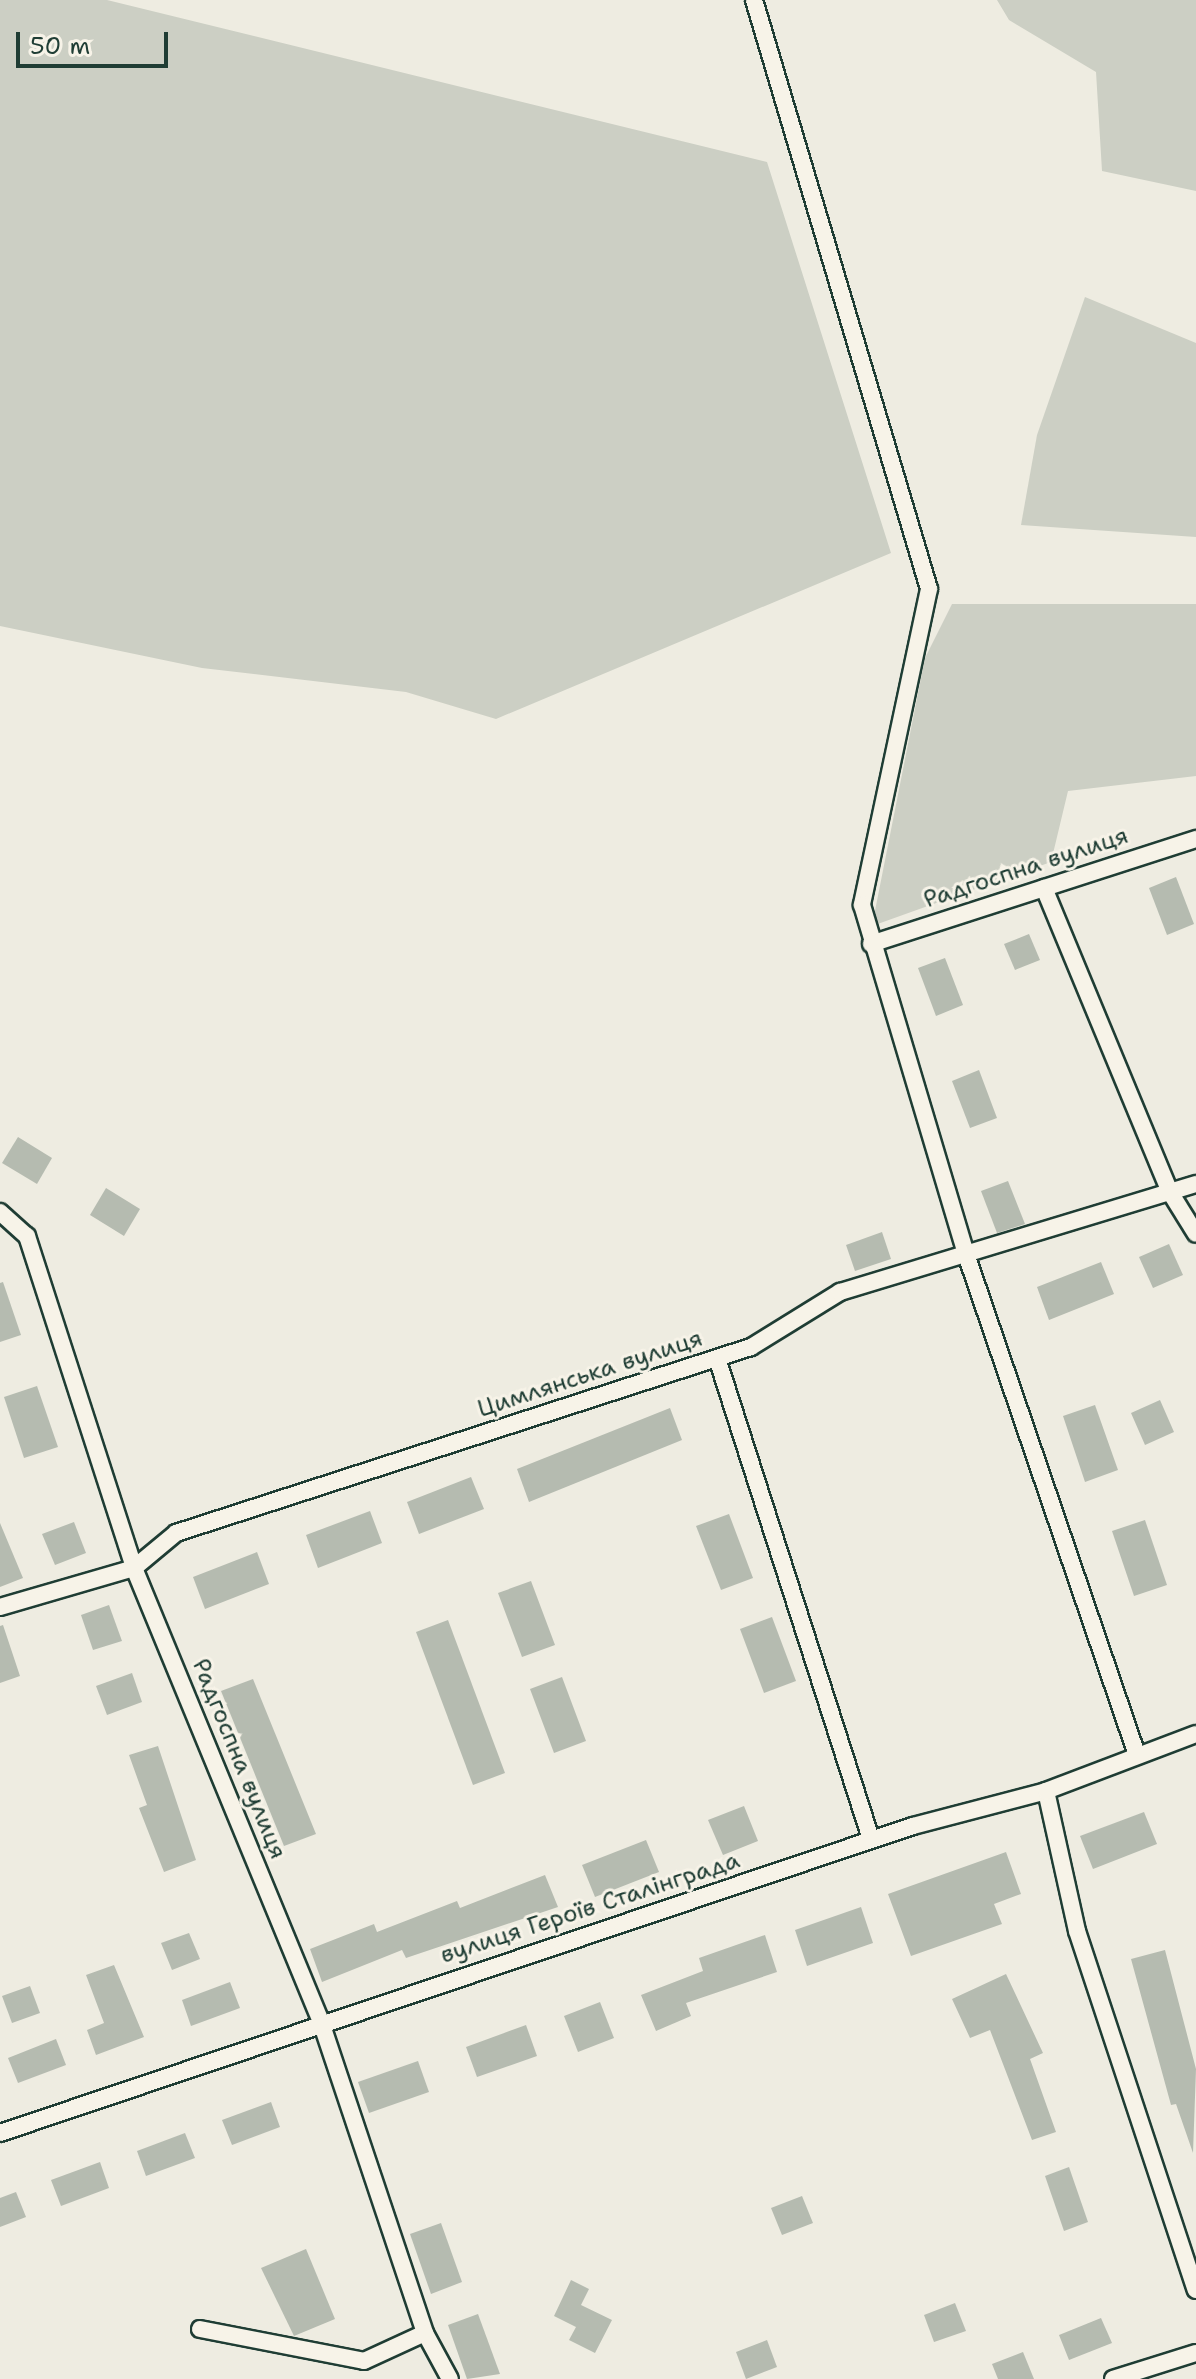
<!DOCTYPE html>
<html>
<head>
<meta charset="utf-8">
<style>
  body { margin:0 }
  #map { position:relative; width:1196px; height:2379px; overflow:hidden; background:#eeece1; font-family:"Shantell Sans",sans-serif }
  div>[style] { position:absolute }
  .green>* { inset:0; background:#cccfc4 }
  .building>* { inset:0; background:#b5bbb0 }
  .roads { filter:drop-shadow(2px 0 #1f3d34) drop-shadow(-2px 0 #1f3d34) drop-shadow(0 2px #1f3d34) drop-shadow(0 -2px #1f3d34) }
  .street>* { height:16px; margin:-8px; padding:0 8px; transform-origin:8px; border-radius:8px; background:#f7f3e8 }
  span { translate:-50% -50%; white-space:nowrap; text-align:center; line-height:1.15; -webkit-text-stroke:6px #f7f3e8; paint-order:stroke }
  .street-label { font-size:24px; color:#1f3d34 }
  .scale { position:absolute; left:16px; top:32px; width:152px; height:36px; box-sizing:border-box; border:4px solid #1f3d34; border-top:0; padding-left:10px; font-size:24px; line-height:28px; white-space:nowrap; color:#1f3d34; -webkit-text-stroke:6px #f7f3e8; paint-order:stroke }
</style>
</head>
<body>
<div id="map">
  <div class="green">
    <i style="clip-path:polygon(0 0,107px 0,767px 162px,891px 553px,496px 719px,406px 692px,202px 668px,0 626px)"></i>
    <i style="clip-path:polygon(997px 0,1196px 0,1196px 191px,1102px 171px,1096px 72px,1009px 20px)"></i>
    <i style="clip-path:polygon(1085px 297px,1196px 343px,1196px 537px,1021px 525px,1037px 435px)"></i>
    <i style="clip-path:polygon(952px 604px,1196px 604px,1196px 776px,1068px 791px,1051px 862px,872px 926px,925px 658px)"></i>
  </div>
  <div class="building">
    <i style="clip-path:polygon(1176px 877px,1194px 924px,1167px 935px,1149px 888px)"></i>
    <i style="clip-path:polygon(1029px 934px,1040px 960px,1015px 970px,1004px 944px)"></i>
    <i style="clip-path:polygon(945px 958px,963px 1005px,936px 1016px,918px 968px)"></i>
    <i style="clip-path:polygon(979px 1070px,997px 1118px,970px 1128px,952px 1081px)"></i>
    <i style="clip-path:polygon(18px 1137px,52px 1158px,37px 1184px,2px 1163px)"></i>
    <i style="clip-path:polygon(1008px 1181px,1025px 1224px,997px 1233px,981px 1191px)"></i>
    <i style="clip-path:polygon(106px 1188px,140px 1209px,124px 1236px,90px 1215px)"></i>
    <i style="clip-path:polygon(882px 1232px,891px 1259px,855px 1271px,846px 1245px)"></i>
    <i style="clip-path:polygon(1169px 1244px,1183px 1275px,1153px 1288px,1139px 1257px)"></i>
    <i style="clip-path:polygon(1101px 1262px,1114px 1294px,1049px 1320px,1037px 1287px)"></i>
    <i style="clip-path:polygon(3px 1282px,21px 1335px,0 1342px,0 1283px)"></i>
    <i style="clip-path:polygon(37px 1386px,58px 1447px,24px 1458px,4px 1397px)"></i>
    <i style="clip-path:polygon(1160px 1400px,1174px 1432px,1145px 1445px,1131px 1413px)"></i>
    <i style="clip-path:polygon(1095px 1405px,1118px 1470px,1085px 1482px,1063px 1416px)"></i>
    <i style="clip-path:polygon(670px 1408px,682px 1440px,529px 1502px,517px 1469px)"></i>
    <i style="clip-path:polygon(471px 1477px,484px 1509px,419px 1534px,407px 1502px)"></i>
    <i style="clip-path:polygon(370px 1511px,382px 1543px,318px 1568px,306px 1535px)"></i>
    <i style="clip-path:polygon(729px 1514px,753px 1578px,721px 1590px,696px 1526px)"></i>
    <i style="clip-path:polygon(1145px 1520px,1167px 1585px,1134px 1596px,1112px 1531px)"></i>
    <i style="clip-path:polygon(74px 1522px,86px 1553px,55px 1565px,42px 1534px)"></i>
    <i style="clip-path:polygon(0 1523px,23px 1578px,0 1587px)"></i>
    <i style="clip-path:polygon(257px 1552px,269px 1584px,205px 1609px,193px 1577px)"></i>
    <i style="clip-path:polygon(531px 1581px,555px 1645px,522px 1657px,498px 1593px)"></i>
    <i style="clip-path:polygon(109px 1605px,122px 1641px,93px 1650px,81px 1615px)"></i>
    <i style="clip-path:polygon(772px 1617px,796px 1681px,764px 1693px,740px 1629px)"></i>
    <i style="clip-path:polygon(448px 1620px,505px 1773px,473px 1785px,416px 1632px)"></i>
    <i style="clip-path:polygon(3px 1625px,20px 1676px,0 1683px,0 1626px)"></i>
    <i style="clip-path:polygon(132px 1673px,142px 1702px,107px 1715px,96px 1686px)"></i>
    <i style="clip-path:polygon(562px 1677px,586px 1741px,554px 1753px,530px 1689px)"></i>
    <i style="clip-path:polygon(253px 1679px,316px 1834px,284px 1846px,221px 1691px)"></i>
    <i style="clip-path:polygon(158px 1746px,196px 1860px,164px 1872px,139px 1808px,147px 1805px,129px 1755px)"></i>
    <i style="clip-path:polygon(744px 1806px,758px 1841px,723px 1855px,708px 1820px)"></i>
    <i style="clip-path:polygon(1144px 1812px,1157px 1844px,1093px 1869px,1080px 1836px)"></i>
    <i style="clip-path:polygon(646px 1840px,659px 1872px,595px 1897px,582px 1865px)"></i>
    <i style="clip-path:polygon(1006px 1852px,1021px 1894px,994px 1904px,1002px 1924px,911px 1956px,888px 1894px)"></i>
    <i style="clip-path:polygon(545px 1875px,558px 1907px,406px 1958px,402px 1950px,322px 1982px,310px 1949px,374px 1924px,377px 1932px,457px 1901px,460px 1908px)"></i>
    <i style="clip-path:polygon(861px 1907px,873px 1943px,807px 1966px,795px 1930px)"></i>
    <i style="clip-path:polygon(189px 1933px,200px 1959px,172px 1970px,161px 1943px)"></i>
    <i style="clip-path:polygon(765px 1935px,777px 1972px,686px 2003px,691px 2016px,656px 2031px,641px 1995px,703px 1971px,699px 1958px)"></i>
    <i style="clip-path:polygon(1165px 1950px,1196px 2069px,1193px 2153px,1176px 2104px,1171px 2105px,1131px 1959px)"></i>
    <i style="clip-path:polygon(114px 1965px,144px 2037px,96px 2055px,87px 2030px,104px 2023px,86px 1975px)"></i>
    <i style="clip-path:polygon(1006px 1974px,1043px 2053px,1030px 2059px,1056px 2132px,1032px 2140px,990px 2030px,970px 2038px,952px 1999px)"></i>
    <i style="clip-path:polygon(230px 1982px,240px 2008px,191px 2026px,182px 2000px)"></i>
    <i style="clip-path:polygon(30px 1986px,40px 2013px,12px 2023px,2px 1996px)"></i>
    <i style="clip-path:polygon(600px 2002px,614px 2038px,578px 2052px,564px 2016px)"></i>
    <i style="clip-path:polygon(526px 2025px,537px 2056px,477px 2077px,466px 2047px)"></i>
    <i style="clip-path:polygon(56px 2039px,66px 2065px,18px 2083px,8px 2058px)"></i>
    <i style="clip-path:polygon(418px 2061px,429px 2092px,369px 2113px,358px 2082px)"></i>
    <i style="clip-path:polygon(271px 2102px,280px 2127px,232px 2145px,222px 2120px)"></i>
    <i style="clip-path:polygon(185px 2133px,195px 2158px,146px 2176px,137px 2151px)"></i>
    <i style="clip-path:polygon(100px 2162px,109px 2188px,61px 2206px,51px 2180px)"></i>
    <i style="clip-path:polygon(1069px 2167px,1088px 2222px,1064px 2231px,1045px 2176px)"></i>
    <i style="clip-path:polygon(16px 2192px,26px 2217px,0 2227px,0 2198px)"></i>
    <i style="clip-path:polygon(802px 2196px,813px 2223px,782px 2235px,771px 2208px)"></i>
    <i style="clip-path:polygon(441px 2223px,462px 2282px,431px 2294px,410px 2234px)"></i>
    <i style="clip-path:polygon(306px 2249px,335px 2319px,294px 2336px,261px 2268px)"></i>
    <i style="clip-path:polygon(571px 2280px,589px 2289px,581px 2305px,612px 2320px,595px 2353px,569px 2340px,576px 2327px,554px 2316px)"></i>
    <i style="clip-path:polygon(955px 2303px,966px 2331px,934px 2342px,924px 2315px)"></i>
    <i style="clip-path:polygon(478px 2314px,500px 2374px,467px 2379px,448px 2325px)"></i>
    <i style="clip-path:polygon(1101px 2318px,1112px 2343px,1069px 2360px,1059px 2335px)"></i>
    <i style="clip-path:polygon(767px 2340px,777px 2367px,746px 2379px,736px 2352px)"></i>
    <i style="clip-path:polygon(1023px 2352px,1034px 2379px,998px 2379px,992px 2364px)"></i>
  </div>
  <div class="roads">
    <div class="street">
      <i style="left:754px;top:0;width:614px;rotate:73.45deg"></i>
      <i style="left:929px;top:589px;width:323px;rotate:102deg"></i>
      <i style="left:862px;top:905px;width:367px;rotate:73.4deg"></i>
      <i style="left:967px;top:1257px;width:526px;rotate:71.15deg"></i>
      <i style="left:1044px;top:888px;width:329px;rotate:67.5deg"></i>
      <i style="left:1170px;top:1192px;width:49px;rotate:58.2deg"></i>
      <i style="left:871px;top:944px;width:342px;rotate:-17.9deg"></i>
      <i style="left:0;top:1212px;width:36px;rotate:42deg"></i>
      <i style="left:27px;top:1236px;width:349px;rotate:72.1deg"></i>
      <i style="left:134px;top:1568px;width:491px;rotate:67.6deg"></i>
      <i style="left:321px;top:2022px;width:328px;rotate:71.5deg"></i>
      <i style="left:717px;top:1358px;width:505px;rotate:72.25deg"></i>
      <i style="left:0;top:1607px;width:140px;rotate:-16.2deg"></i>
      <i style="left:134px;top:1568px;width:55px;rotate:-39.8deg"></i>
      <i style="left:176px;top:1533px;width:604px;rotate:-17.93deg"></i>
      <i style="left:751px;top:1347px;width:105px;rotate:-31.7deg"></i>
      <i style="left:840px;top:1292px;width:372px;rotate:-16.9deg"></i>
      <i style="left:1046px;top:1791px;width:143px;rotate:77.5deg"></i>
      <i style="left:1077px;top:1931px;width:378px;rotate:71.7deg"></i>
      <i style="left:0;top:2133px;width:963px;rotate:-18.59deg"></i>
      <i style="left:913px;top:1826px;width:138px;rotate:-14.7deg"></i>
      <i style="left:1046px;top:1791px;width:160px;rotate:-20.8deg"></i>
      <i style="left:200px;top:2329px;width:167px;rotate:11deg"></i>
      <i style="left:364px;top:2361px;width:67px;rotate:-24.7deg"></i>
      <i style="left:425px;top:2333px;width:52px;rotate:61.5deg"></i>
      <i style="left:1113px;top:2379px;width:87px;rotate:-17.4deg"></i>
    </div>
  </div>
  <div class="street-label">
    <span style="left:1026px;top:868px;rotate:-18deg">Радгоспна вулиця</span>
    <span style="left:590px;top:1374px;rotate:-18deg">Цимлянська вулиця</span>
    <span style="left:239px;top:1759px;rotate:68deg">Радгоспна вулиця</span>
    <span style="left:590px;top:1908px;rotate:-18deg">вулиця Героїв Сталінграда</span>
  </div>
  <div class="scale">50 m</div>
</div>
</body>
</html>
